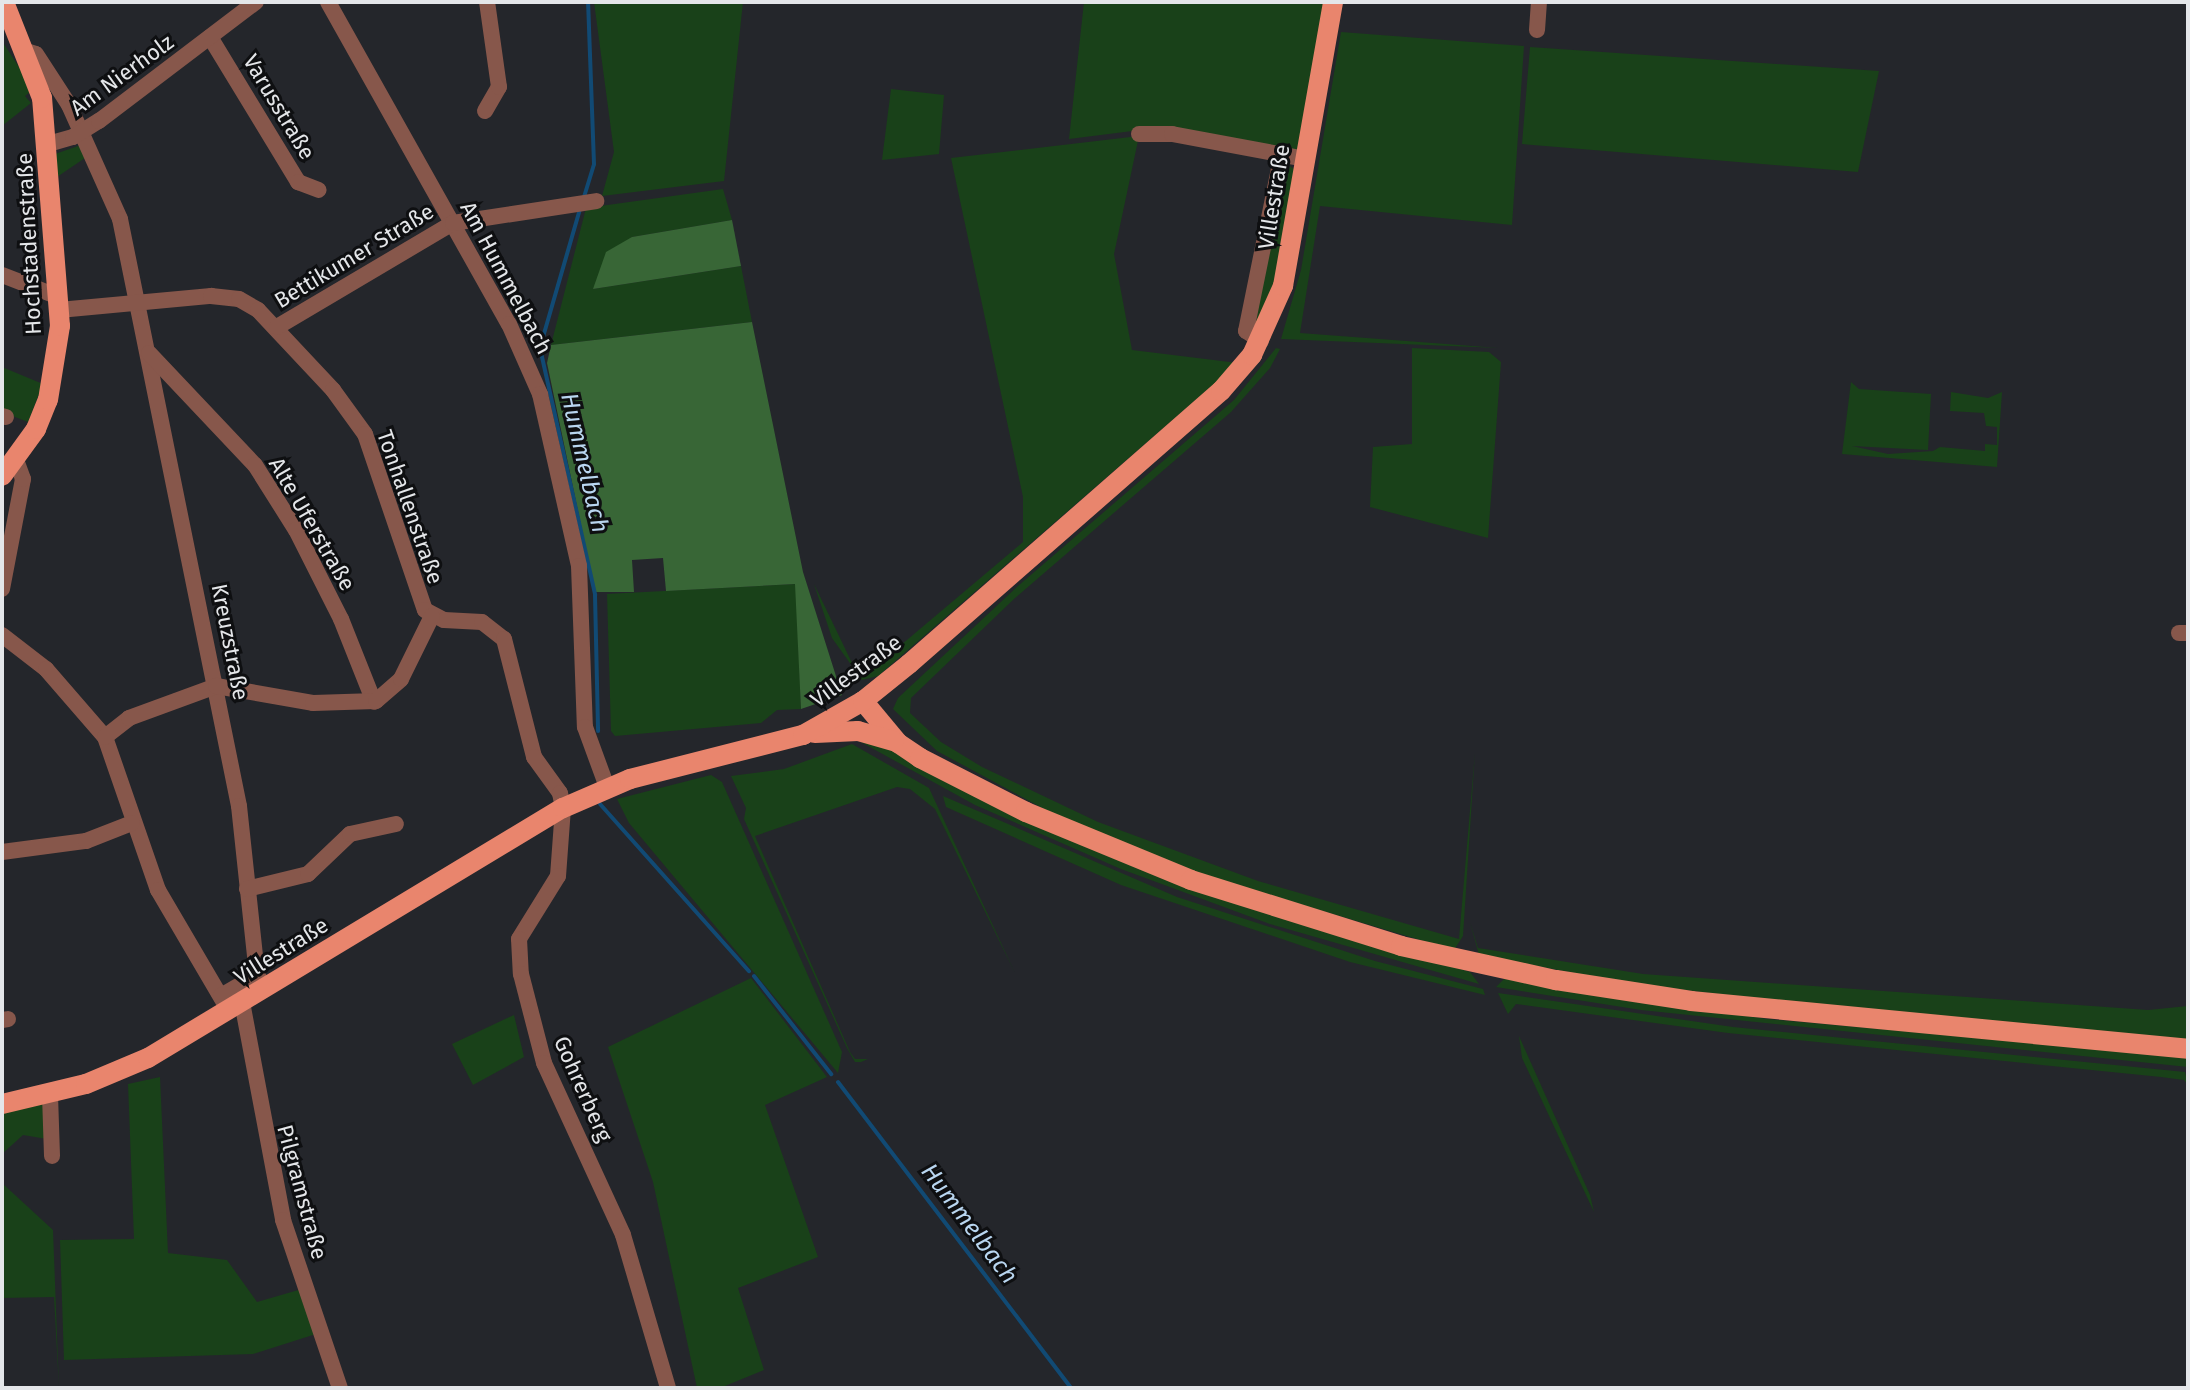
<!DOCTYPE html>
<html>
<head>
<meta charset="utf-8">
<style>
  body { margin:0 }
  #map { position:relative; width:2190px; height:1390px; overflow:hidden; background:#24262b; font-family:"Fira Sans",sans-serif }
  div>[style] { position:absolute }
  .green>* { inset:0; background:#194119 }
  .forest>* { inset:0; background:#386636 }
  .stream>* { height:4px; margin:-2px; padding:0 2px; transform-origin:2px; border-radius:2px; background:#114a74 }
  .minor>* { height:16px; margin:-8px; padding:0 8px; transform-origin:8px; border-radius:8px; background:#87574b }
  .major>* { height:20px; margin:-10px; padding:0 10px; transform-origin:10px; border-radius:10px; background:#e9856d }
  span { translate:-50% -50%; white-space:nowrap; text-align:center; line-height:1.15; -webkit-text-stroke:6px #0e0f11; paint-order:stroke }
  .street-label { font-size:22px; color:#e4e6e9 }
  .water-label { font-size:24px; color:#b9d6f0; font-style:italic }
  .frame { position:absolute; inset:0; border:4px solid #e4e6e9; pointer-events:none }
</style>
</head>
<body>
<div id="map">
  <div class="green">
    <i style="clip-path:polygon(594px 2px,743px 2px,724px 181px,602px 196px,614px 152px)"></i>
    <i style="clip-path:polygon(1084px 2px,1326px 2px,1300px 147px,1295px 151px,1164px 127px,1069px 139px)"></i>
    <i style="clip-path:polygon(1341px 32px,1524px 46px,1512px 225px,1320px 206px,1300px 333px,1499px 348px,1281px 339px,1301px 270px)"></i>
    <i style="clip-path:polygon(2px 41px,26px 78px,30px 92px,25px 96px,31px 103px,2px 126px)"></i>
    <i style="clip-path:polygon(1530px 47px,1879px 71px,1858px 172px,1522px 144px)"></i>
    <i style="clip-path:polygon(891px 89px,944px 95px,939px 154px,882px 160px)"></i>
    <i style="clip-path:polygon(1139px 136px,1114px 254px,1132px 350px,1238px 363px,878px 676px,862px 680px,832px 638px,814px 584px,853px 665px,869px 672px,1023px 542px,1023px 497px,951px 158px)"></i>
    <i style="clip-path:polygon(81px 145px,85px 158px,57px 177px,55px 154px)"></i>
    <i style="clip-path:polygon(1290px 166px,1294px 169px,1279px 273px,1266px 316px,1252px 326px)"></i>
    <i style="clip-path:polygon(723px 189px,732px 220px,632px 237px,593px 289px,741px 266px,752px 322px,551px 345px,586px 208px)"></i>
    <i style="clip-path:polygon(1276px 348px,1280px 349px,1270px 368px,1231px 412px,1015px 598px,911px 698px,910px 713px,941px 742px,982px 767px,1098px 822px,1258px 881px,1459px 939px,1475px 752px,1463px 936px,1454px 950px,1199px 874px,1072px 824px,937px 751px,893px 709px,898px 698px,1018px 586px,1234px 400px)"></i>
    <i style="clip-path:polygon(1412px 348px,1489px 352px,1501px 362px,1488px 538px,1370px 507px,1373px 447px,1412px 444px)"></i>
    <i style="clip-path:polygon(2px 367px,43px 384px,28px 422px,2px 412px)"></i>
    <i style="clip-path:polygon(1851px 382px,1859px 389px,1931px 394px,1928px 450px,1852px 446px,1888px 454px,1933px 451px,1940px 447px,1985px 451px,1985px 444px,1997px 445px,1997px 427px,1986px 426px,1984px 413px,1950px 411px,1951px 392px,1988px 398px,2002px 392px,1997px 467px,1842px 454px)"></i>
    <i style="clip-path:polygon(796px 584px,801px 709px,777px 710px,761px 723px,615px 736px,611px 731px,607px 594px)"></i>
    <i style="clip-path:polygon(874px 740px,999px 809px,1204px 893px,1470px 972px,1479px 984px,1270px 924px,1121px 869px,975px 805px,859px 741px)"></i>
    <i style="clip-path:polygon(852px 744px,929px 788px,1015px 973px,935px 809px,910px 789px,897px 787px,755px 836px,850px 1052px,855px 1059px,868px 1059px,861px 1062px,855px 1062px,847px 1048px,744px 819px,746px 808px,731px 776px,784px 769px)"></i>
    <i style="clip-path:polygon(711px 775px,722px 782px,842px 1052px,838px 1073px,629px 823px,617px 799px)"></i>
    <i style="clip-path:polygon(943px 796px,1177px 897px,1375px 961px,1483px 989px,1485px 995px,1350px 962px,1121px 885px,946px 807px)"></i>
    <i style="clip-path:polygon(1470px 922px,1478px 948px,1643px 974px,2148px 1010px,2188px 1006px,2188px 1040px,1909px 1017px,1627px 983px,1479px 955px)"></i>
    <i style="clip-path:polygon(751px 978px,827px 1077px,765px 1105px,818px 1257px,738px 1288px,764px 1370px,720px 1388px,697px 1388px,653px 1182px,608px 1047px)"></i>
    <i style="clip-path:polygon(1505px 978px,1767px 1019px,2188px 1056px,2188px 1067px,1641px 1010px,1496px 987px)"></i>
    <i style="clip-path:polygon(1498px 993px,1733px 1027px,2185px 1072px,2188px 1085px,2184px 1080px,2161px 1077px,1728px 1033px,1516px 1004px,1508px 1014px)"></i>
    <i style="clip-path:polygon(514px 1015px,524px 1057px,473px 1085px,452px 1044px)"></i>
    <i style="clip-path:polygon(1519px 1036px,1590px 1195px,1594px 1212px,1522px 1058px)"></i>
    <i style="clip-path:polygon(160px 1077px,168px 1253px,227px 1260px,257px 1302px,302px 1289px,316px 1334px,253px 1354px,64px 1360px,60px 1240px,134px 1239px,128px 1084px)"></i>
    <i style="clip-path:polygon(47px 1102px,47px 1139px,23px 1135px,2px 1154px,2px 1111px)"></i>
    <i style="clip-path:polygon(2px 1183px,53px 1230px,59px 1388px,54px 1297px,2px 1298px)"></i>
  </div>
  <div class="forest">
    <i style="clip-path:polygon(732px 220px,741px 266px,593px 289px,606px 252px,632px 237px)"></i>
    <i style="clip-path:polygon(752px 322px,803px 572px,842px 695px,801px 709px,795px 584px,666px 591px,663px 558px,632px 560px,634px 592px,595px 592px,547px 363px,551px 345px)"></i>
  </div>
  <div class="stream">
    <i style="left:584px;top:197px;width:34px;rotate:-73deg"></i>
    <i style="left:594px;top:164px;width:162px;rotate:-92.1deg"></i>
    <i style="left:580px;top:209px;width:145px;rotate:106.1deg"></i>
    <i style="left:540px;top:348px;width:253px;rotate:77.4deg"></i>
    <i style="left:595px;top:595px;width:136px;rotate:88.7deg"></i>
    <i style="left:600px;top:804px;width:224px;rotate:48.3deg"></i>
    <i style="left:754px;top:976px;width:125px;rotate:51.8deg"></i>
    <i style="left:838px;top:1082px;width:385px;rotate:52.7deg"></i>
  </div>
  <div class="minor">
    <i style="left:328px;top:2px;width:369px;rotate:60.7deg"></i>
    <i style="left:509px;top:324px;width:77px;rotate:66.1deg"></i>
    <i style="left:540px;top:394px;width:176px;rotate:77.2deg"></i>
    <i style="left:579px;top:566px;width:161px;rotate:87.9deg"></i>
    <i style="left:585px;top:727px;width:64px;rotate:69.9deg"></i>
    <i style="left:1537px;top:30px;width:28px;rotate:-86deg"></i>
    <i style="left:210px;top:37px;width:170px;rotate:58.7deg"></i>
    <i style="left:298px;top:182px;width:22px;rotate:21deg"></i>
    <i style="left:26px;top:51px;width:10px;rotate:17deg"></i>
    <i style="left:36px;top:54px;width:61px;rotate:57.1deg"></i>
    <i style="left:69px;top:105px;width:125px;rotate:65.9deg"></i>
    <i style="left:120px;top:219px;width:599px;rotate:78.54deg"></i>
    <i style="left:239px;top:806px;width:170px;rotate:83.9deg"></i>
    <i style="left:257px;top:975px;width:15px;rotate:58deg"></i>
    <i style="left:485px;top:111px;width:28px;rotate:-60deg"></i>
    <i style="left:499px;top:87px;width:86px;rotate:-98deg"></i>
    <i style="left:1139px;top:134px;width:33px"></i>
    <i style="left:1172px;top:134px;width:135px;rotate:10.6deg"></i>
    <i style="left:48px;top:144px;width:26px;rotate:-16deg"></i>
    <i style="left:73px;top:137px;width:31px;rotate:-32deg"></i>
    <i style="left:99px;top:121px;width:197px;rotate:-37.2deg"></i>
    <i style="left:2px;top:275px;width:61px;rotate:21.1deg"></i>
    <i style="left:59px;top:310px;width:153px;rotate:-5.3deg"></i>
    <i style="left:211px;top:296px;width:28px;rotate:6deg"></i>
    <i style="left:239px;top:299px;width:22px;rotate:30deg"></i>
    <i style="left:258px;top:310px;width:110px;rotate:46.8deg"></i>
    <i style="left:333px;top:390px;width:54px;rotate:54deg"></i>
    <i style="left:365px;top:434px;width:186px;rotate:71.2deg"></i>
    <i style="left:425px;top:610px;width:21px;rotate:28deg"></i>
    <i style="left:444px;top:620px;width:38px;rotate:3deg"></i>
    <i style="left:482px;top:622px;width:28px;rotate:38deg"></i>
    <i style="left:504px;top:639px;width:122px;rotate:75.7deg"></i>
    <i style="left:534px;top:757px;width:44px;rotate:54.2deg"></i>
    <i style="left:560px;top:793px;width:15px;rotate:79deg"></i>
    <i style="left:563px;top:808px;width:68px;rotate:94.2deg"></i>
    <i style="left:558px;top:876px;width:74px;rotate:121.8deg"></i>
    <i style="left:519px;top:939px;width:35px;rotate:87deg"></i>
    <i style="left:521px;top:974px;width:92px;rotate:75.5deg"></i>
    <i style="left:544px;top:1063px;width:189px;rotate:65.3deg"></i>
    <i style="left:623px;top:1235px;width:159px;rotate:73.6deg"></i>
    <i style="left:277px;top:327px;width:204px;rotate:-30.6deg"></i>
    <i style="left:453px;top:223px;width:145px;rotate:-8.7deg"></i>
    <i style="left:1261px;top:341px;width:18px;rotate:-146deg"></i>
    <i style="left:1246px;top:331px;width:181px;rotate:-78.5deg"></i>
    <i style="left:149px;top:353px;width:154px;rotate:46.6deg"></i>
    <i style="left:255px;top:465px;width:77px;rotate:57.8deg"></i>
    <i style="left:296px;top:530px;width:100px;rotate:63.2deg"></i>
    <i style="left:341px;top:619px;width:89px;rotate:68.3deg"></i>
    <i style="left:2px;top:416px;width:4px;rotate:14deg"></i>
    <i style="left:2px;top:589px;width:112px;rotate:-79.2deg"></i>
    <i style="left:23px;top:479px;width:20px;rotate:-110deg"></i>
    <i style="left:2179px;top:633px;width:9px"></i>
    <i style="left:2px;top:635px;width:56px;rotate:37.7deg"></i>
    <i style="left:46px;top:669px;width:90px;rotate:49.1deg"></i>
    <i style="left:105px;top:737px;width:162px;rotate:70.9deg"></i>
    <i style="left:158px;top:890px;width:140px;rotate:59.6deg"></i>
    <i style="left:105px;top:737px;width:31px;rotate:-38deg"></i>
    <i style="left:129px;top:718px;width:93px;rotate:-20.2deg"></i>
    <i style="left:216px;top:686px;width:98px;rotate:9.9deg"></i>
    <i style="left:313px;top:703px;width:63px;rotate:-1.8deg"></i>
    <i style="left:376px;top:701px;width:33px;rotate:-41deg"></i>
    <i style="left:401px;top:679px;width:70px;rotate:-63.8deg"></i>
    <i style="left:2px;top:852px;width:85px;rotate:-7.5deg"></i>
    <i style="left:86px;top:841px;width:49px;rotate:-21.4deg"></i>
    <i style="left:247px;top:889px;width:63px;rotate:-13.8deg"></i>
    <i style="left:308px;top:874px;width:58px;rotate:-43.6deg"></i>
    <i style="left:350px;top:834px;width:47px;rotate:-12.3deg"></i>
    <i style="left:221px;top:996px;width:42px;rotate:-30.3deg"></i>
    <i style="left:242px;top:1002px;width:222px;rotate:79.3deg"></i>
    <i style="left:283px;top:1220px;width:177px;rotate:71.3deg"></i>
    <i style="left:2px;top:1020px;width:6px;rotate:-9deg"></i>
    <i style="left:50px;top:1095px;width:61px;rotate:88.1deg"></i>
  </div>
  <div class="major">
    <i style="left:2px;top:476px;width:58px;rotate:-54.1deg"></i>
    <i style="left:36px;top:429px;width:31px;rotate:-68deg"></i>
    <i style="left:48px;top:400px;width:75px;rotate:-80.8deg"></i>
    <i style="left:60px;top:326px;width:229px;rotate:-94.5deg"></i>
    <i style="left:42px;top:98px;width:103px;rotate:-111.6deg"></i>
    <i style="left:863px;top:701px;width:55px;rotate:50.2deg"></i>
    <i style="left:898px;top:743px;width:27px;rotate:34deg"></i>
    <i style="left:920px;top:758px;width:119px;rotate:27deg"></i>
    <i style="left:1026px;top:812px;width:178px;rotate:22.4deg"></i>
    <i style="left:1191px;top:880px;width:220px;rotate:17.4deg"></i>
    <i style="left:1401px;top:946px;width:159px;rotate:12.4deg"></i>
    <i style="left:1556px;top:980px;width:137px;rotate:8.8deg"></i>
    <i style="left:1691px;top:1001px;width:499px;rotate:5.5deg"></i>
    <i style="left:815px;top:733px;width:43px;rotate:-2.7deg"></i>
    <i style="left:858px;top:731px;width:37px;rotate:16deg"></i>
    <i style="left:2px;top:1104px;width:86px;rotate:-13.4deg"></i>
    <i style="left:86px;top:1084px;width:67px;rotate:-22.8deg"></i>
    <i style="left:148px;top:1058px;width:484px;rotate:-31.1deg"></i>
    <i style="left:563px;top:808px;width:73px;rotate:-23.4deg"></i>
    <i style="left:630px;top:779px;width:179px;rotate:-14.3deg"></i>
    <i style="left:803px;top:735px;width:69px;rotate:-29.5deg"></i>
    <i style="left:863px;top:701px;width:59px;rotate:-38.8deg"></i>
    <i style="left:909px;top:664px;width:415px;rotate:-41.2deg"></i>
    <i style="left:1221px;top:391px;width:48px;rotate:-49.3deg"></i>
    <i style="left:1252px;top:355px;width:76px;rotate:-65.8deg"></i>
    <i style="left:1283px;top:286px;width:288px;rotate:-80deg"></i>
  </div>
  <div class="street-label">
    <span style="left:122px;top:75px;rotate:-36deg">Am Nierholz</span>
    <span style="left:279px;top:107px;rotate:59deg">Varusstraße</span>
    <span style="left:1274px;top:197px;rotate:-81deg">Villestraße</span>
    <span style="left:29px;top:244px;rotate:-93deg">Hochstadenstraße</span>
    <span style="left:354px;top:256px;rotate:-31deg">Bettikumer Straße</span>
    <span style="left:506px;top:278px;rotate:62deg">Am Hummelbach</span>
    <span style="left:410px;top:507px;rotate:71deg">Tonhallenstraße</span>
    <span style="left:312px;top:524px;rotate:60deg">Alte Uferstraße</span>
    <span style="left:230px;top:642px;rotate:79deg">Kreuzstraße</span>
    <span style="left:856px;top:671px;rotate:-36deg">Villestraße</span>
    <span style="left:281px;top:951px;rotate:-32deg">Villestraße</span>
    <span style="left:583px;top:1089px;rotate:66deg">Gohrerberg</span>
    <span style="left:302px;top:1192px;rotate:75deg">Pilgramstraße</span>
  </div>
  <div class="water-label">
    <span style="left:584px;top:463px;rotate:77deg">Hummelbach</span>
    <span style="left:969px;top:1224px;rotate:53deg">Hummelbach</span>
  </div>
  <div class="frame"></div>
</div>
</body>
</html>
